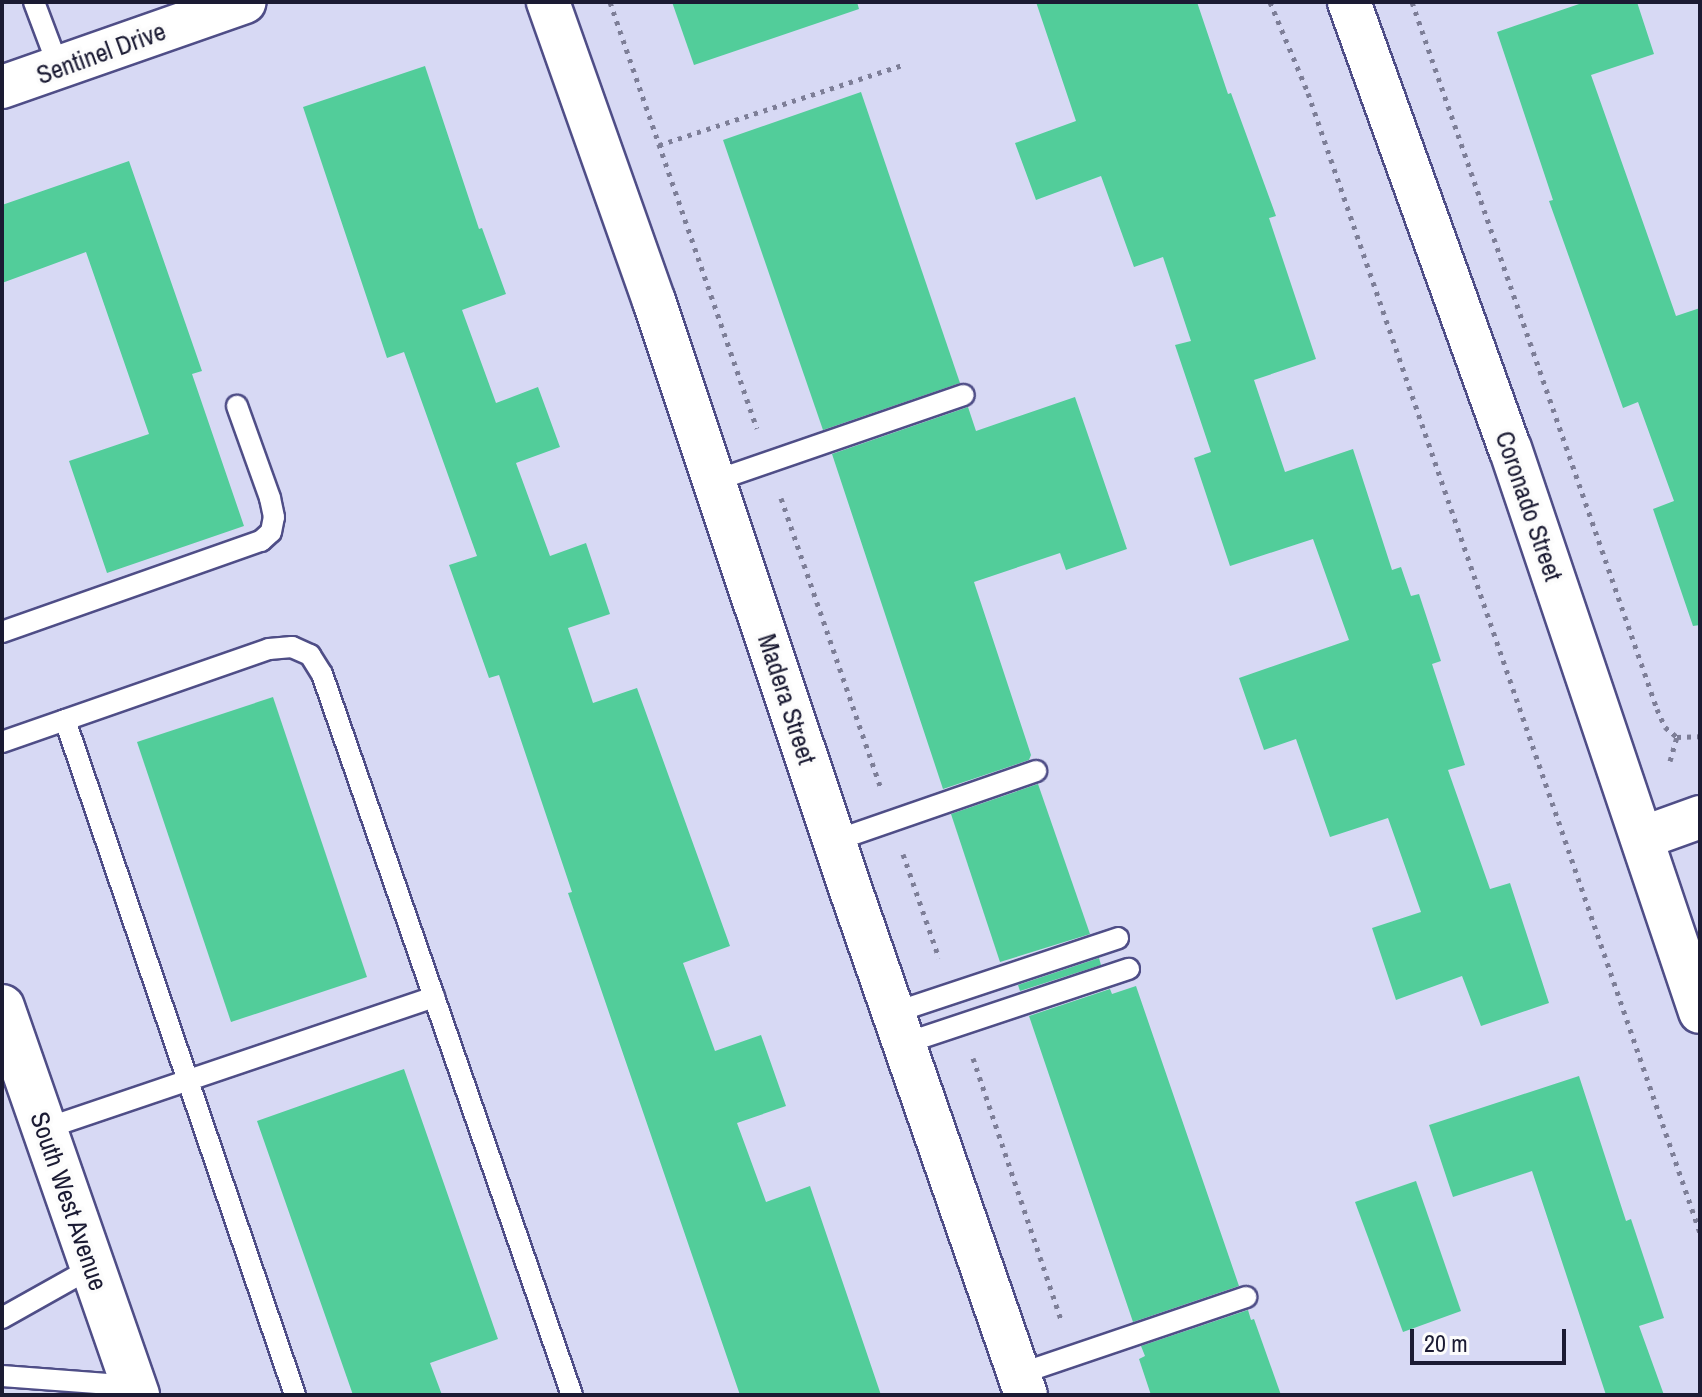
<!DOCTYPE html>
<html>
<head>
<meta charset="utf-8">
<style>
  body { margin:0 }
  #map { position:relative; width:1702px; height:1397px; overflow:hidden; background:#d7d9f4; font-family:"Archivo Narrow",sans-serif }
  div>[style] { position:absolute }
  .building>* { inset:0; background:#52cd9a }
  .path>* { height:5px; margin-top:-2.5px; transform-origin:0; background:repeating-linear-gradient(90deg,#7d7e97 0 4px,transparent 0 10px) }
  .roads { filter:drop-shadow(2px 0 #4f4e87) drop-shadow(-2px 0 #4f4e87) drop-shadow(0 2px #4f4e87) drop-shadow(0 -2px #4f4e87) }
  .lane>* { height:20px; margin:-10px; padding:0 10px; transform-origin:10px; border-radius:10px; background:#fff }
  .street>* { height:42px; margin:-21px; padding:0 21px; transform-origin:21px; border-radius:21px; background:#fff }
  .secondary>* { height:44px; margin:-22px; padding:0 22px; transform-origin:22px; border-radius:22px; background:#fff }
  span { translate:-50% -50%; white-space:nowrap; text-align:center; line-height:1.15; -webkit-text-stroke:7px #fcfcfc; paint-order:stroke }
  .street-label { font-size:26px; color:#1b1b33 }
  .frame { position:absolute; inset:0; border:4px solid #1b1b33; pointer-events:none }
  .scale { position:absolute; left:1410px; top:1329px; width:156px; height:36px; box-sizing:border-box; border:4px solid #1b1b33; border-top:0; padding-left:10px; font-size:24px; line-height:28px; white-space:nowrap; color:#1b1b33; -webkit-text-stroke:6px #fcfcfc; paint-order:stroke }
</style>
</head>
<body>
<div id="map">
  <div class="building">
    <i style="clip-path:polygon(672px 2px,857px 2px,859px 9px,694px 65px)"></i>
    <i style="clip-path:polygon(1036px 2px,1197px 2px,1228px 94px,1231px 93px,1276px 216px,1269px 218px,1316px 359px,1254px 380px,1285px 472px,1353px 449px,1392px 570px,1401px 567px,1411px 596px,1419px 594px,1441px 661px,1432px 664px,1465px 765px,1448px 770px,1490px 889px,1510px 883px,1549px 1003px,1481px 1026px,1462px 976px,1396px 1000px,1372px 928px,1421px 912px,1388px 818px,1330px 837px,1296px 739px,1264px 750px,1239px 678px,1349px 640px,1313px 539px,1230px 566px,1194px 458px,1211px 452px,1175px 345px,1191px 341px,1163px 257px,1134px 267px,1101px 176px,1036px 200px,1015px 143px,1076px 121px)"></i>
    <i style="clip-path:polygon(1585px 2px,1637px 2px,1654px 54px,1591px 75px,1676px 316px,1700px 308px,1700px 625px,1693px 626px,1653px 509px,1674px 501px,1638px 402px,1623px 408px,1549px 201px,1553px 200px,1497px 32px)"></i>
    <i style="clip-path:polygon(425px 66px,479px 229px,482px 228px,506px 294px,462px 310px,496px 403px,538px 387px,560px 447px,516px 463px,550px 556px,586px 543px,610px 614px,568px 628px,593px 703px,637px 688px,730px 946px,683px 963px,715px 1051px,761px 1035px,786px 1106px,737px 1123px,766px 1202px,810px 1186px,881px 1395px,740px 1395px,568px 893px,572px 892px,499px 675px,489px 678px,449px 565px,477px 556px,404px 352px,387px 358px,303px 107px)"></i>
    <i style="clip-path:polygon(861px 92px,960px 383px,823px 430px,723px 140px)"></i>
    <i style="clip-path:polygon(129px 161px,202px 371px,192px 374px,244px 526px,107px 573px,69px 461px,149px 434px,86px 252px,2px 283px,2px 205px)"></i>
    <i style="clip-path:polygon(1075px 397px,1127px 549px,1066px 570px,1060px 553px,974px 582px,1031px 755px,1029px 760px,943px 789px,832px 454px,968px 407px,976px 431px)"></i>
    <i style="clip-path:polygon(273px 697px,367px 977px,231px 1022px,137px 742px)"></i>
    <i style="clip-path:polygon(1038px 784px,1090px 934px,1000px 962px,951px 814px)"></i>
    <i style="clip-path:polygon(1099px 958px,1101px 965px,1020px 991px,1018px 985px)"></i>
    <i style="clip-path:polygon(1136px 986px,1239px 1286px,1133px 1322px,1029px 1016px,1110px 989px,1112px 994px)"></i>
    <i style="clip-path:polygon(404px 1069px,498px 1339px,430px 1363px,442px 1395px,353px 1395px,257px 1121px)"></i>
    <i style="clip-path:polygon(1579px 1076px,1626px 1221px,1631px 1219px,1664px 1318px,1639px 1326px,1664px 1395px,1606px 1395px,1532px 1171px,1453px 1197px,1429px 1125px)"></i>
    <i style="clip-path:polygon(1416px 1181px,1461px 1311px,1403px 1332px,1355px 1202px)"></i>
    <i style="clip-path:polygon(1248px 1310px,1251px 1320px,1254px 1319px,1281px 1395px,1151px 1395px,1139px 1359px,1145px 1356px,1141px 1346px)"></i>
  </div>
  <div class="path">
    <i style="left:610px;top:2px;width:451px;rotate:71deg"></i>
    <i style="left:1270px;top:2px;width:99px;rotate:67.3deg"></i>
    <i style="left:1308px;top:93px;width:1206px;rotate:71.02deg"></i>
    <i style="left:1412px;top:2px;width:748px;rotate:70.89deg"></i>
    <i style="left:1657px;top:709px;width:20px;rotate:66deg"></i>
    <i style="left:1665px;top:727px;width:16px;rotate:40deg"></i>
    <i style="left:1677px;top:737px;width:23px;rotate:-2deg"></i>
    <i style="left:659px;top:145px;width:259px;rotate:-18.2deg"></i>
    <i style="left:781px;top:498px;width:307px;rotate:71deg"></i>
    <i style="left:1670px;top:761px;width:25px;rotate:-74deg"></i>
    <i style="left:903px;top:854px;width:110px;rotate:70.9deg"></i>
    <i style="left:973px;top:1058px;width:279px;rotate:71.4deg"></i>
  </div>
  <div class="roads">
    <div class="lane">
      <i style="left:34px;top:2px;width:71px;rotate:69.3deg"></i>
      <i style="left:714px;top:481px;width:264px;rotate:-19deg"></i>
      <i style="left:2px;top:632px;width:275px;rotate:-19.4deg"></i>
      <i style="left:261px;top:541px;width:13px;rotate:-42deg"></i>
      <i style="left:271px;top:532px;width:15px;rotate:-79deg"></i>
      <i style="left:274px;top:517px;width:19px;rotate:-102deg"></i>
      <i style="left:270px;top:498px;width:98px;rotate:-109.7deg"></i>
      <i style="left:65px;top:720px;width:713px;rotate:71.18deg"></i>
      <i style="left:2px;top:742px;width:283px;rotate:-19.2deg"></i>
      <i style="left:269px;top:649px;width:23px;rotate:-5deg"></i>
      <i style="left:292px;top:647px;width:20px;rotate:24deg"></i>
      <i style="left:310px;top:655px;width:22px;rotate:58deg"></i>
      <i style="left:322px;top:674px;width:763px;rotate:70.88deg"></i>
      <i style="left:834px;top:841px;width:214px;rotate:-19.1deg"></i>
      <i style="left:896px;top:1012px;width:234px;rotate:-18.4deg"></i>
      <i style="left:906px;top:1043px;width:235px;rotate:-18.4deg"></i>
      <i style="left:44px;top:1129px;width:412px;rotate:-18.7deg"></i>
      <i style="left:2px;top:1318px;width:104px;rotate:-29.3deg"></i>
      <i style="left:1019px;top:1374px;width:240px;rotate:-18.7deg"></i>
      <i style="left:2px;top:1376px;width:132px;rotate:4.3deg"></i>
    </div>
    <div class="street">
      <i style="left:548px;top:2px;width:317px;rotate:70.5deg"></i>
      <i style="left:654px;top:301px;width:616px;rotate:71.54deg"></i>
      <i style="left:849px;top:885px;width:540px;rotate:70.86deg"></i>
      <i style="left:1349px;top:2px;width:474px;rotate:70.2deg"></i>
      <i style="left:1510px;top:448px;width:595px;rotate:71.38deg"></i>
      <i style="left:2px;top:87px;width:257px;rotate:-19.3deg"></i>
      <i style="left:1642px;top:838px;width:62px;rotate:-19.9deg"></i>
    </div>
    <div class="secondary">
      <i style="left:2px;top:1007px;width:411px;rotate:70.8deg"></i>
    </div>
  </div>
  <div class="street-label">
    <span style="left:101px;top:53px;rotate:-20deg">Sentinel Drive</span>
    <span style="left:1529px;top:506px;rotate:71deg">Coronado Street</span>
    <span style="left:787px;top:699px;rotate:72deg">Madera Street</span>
    <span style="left:69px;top:1201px;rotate:71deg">South West Avenue</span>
  </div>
  <div class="frame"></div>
  <div class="scale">20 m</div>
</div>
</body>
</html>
